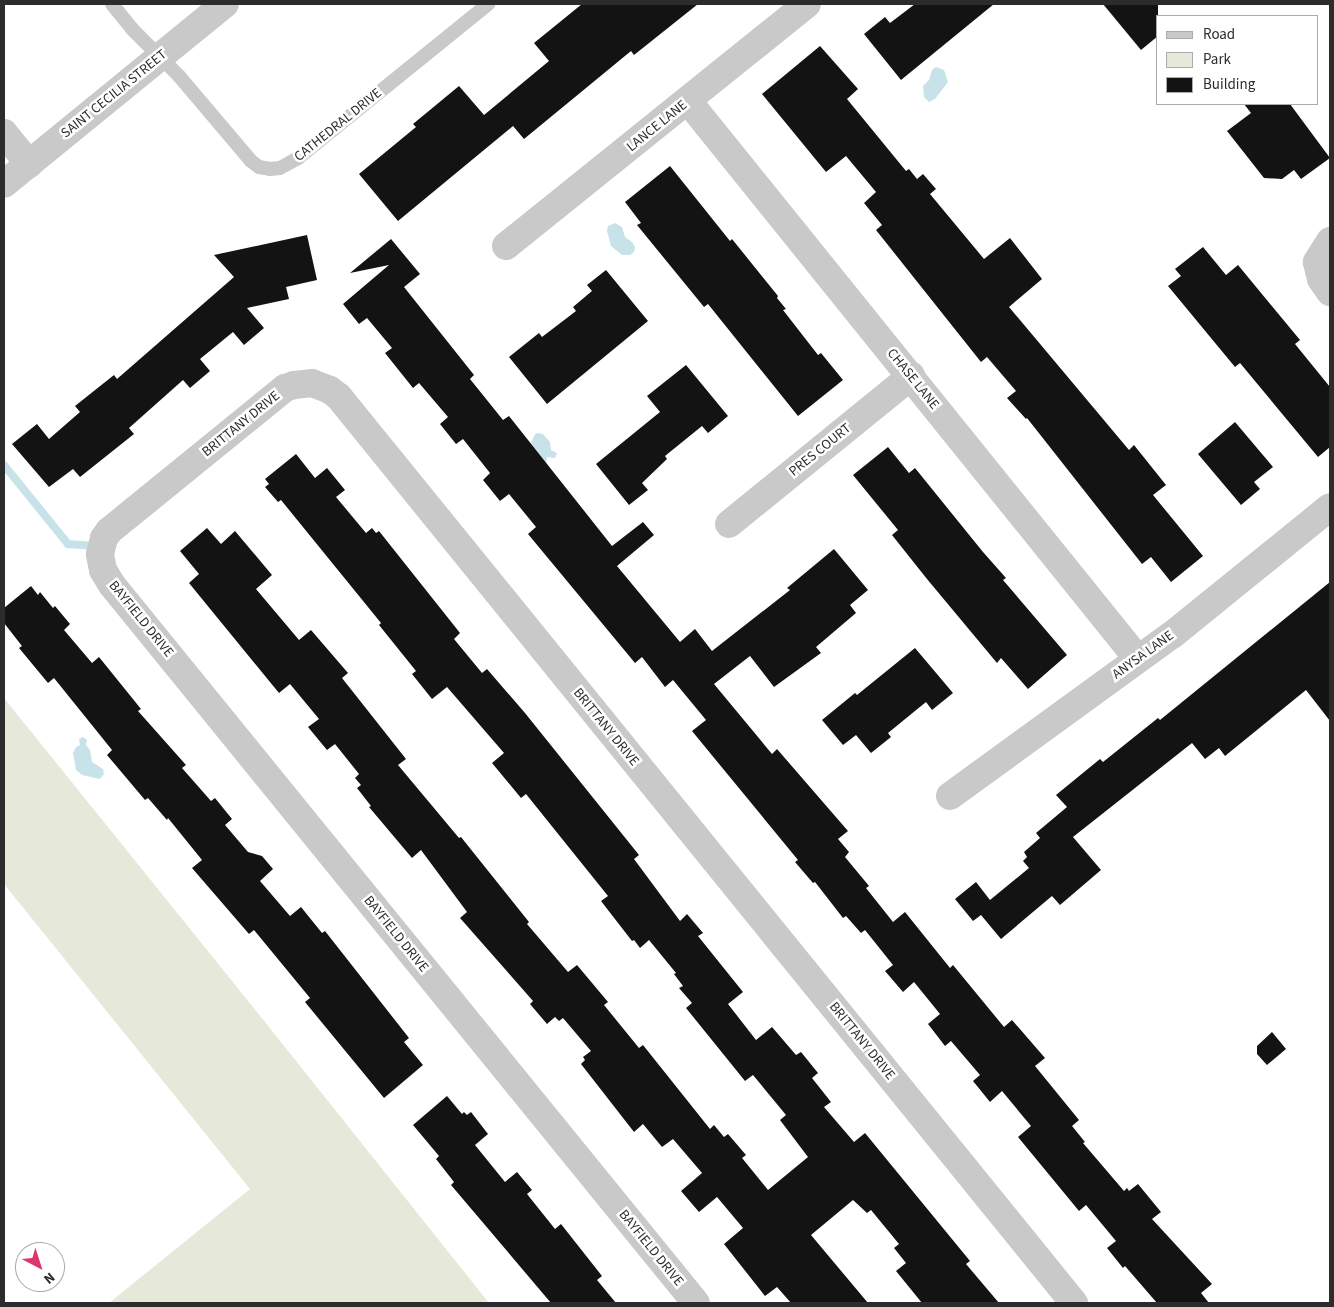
<!DOCTYPE html>
<html>
<head>
<meta charset="utf-8">
<style>
  body { margin:0 }
  #map { position:relative; width:1334px; height:1307px; overflow:hidden; background:#fff; font-family:"Source Sans 3",sans-serif }
  div>[style] { position:absolute }
  .green>* { inset:0; background:#e6e9da }
  .water>* { inset:0; background:#c7e3e9 }
  .stream>* { height:8px; margin:-4px; padding:0 4px; transform-origin:4px; border-radius:4px; background:#c7e3e9 }
  .building>* { inset:0; background:#131313 }
  .lane>* { height:14px; margin:-7px; padding:0 7px; transform-origin:7px; border-radius:7px; background:#c9c9c9 }
  .street>* { height:28px; margin:-14px; padding:0 14px; transform-origin:14px; border-radius:14px; background:#c9c9c9 }
  span { translate:-50% -50%; white-space:nowrap; text-align:center; line-height:1.15; -webkit-text-stroke:5px #fff; paint-order:stroke }
  .street-label { font-size:14px; color:#2c2c2c }
  .frame { position:absolute; inset:0; border:5px solid #2c2c2c; pointer-events:none }
  .legend { position:absolute; left:1156px; top:15px; width:162px; height:90px; box-sizing:border-box; background:#fff; border:1px solid #ababab; margin:0; padding:6px 9px; list-style:none; font-size:15px; color:#2c2c2c }
  .legend li { display:flex; align-items:center; gap:10px; height:25px }
  .legend b { width:25px; border:1px solid #ababab }
  .north { position:absolute; left:15px; top:1242px; width:50px; height:50px; box-sizing:border-box; background:#fff; border:1px solid #ababab; border-radius:50%; rotate:140deg; font-size:14px; font-weight:700; line-height:20px; text-align:center; color:#2c2c2c }
  .north::after { content:''; display:block; margin:auto; width:18px; height:22px; background:#db376a; clip-path:polygon(50% 0,100% 100%,50% 72%,0 100%) }
</style>
</head>
<body>
<div id="map">
  <div class="green">
    <i style="clip-path:polygon(4px 698px,265px 1022px,489px 1303px,109px 1303px,250px 1189px,4px 884px)"></i>
  </div>
  <div class="water">
    <i style="clip-path:polygon(936px 67px,944px 70px,948px 82px,935px 99px,929px 102px,924px 97px,923px 86px,929px 80px,932px 70px)"></i>
    <i style="clip-path:polygon(615px 223px,622px 227px,625px 237px,632px 242px,635px 247px,634px 252px,630px 255px,622px 255px,611px 246px,607px 231px,608px 226px)"></i>
    <i style="clip-path:polygon(538px 433px,543px 434px,550px 442px,551px 450px,557px 453px,555px 458px,547px 457px,546px 465px,530px 445px,535px 434px)"></i>
    <i style="clip-path:polygon(83px 737px,87px 740px,86px 745px,90px 750px,92px 762px,103px 769px,104px 774px,100px 779px,82px 775px,76px 770px,73px 753px,76px 747px,80px 745px,79px 739px)"></i>
  </div>
  <div class="stream">
    <i style="left:4px;top:465px;width:102px;rotate:51deg"></i>
    <i style="left:68px;top:544px;width:29px;rotate:4deg"></i>
  </div>
  <div class="building">
    <i style="clip-path:polygon(582px 4px,698px 4px,634px 55px,631px 51px,524px 139px,513px 126px,398px 221px,359px 174px,416px 127px,413px 124px,459px 86px,484px 115px,549px 61px,534px 43px)"></i>
    <i style="clip-path:polygon(915px 4px,994px 4px,901px 80px,864px 34px,885px 17px,890px 23px)"></i>
    <i style="clip-path:polygon(1103px 4px,1158px 4px,1158px 36px,1141px 50px)"></i>
    <i style="clip-path:polygon(820px 46px,858px 89px,847px 99px,906px 171px,909px 169px,917px 179px,923px 174px,936px 189px,930px 194px,984px 259px,1010px 238px,1042px 279px,1009px 307px,1129px 450px,1134px 445px,1166px 485px,1153px 495px,1203px 556px,1171px 582px,1151px 557px,1142px 564px,1027px 418px,1026px 419px,1007px 398px,1016px 391px,987px 357px,981px 362px,876px 230px,882px 225px,864px 203px,876px 192px,846px 156px,826px 172px,762px 94px)"></i>
    <i style="clip-path:polygon(1244px 104px,1290px 104px,1330px 158px,1301px 179px,1294px 170px,1282px 179px,1264px 178px,1227px 131px,1251px 113px)"></i>
    <i style="clip-path:polygon(670px 166px,730px 241px,732px 239px,778px 296px,777px 298px,786px 309px,783px 310px,818px 355px,821px 353px,843px 380px,798px 416px,708px 304px,704px 307px,637px 225px,641px 223px,625px 202px)"></i>
    <i style="clip-path:polygon(307px 235px,317px 280px,286px 287px,289px 299px,247px 308px,264px 328px,244px 345px,233px 332px,200px 359px,210px 371px,190px 388px,183px 380px,129px 428px,134px 434px,80px 477px,73px 469px,49px 487px,12px 444px,37px 424px,49px 439px,80px 412px,75px 406px,114px 375px,117px 379px,234px 277px,214px 255px)"></i>
    <i style="clip-path:polygon(391px 239px,420px 274px,404px 287px,474px 375px,470px 379px,503px 420px,509px 416px,612px 546px,643px 522px,654px 535px,617px 566px,680px 642px,695px 629px,712px 651px,790px 590px,787px 588px,834px 549px,868px 590px,850px 605px,856px 613px,816px 647px,821px 653px,774px 687px,750px 656px,714px 684px,772px 754px,777px 749px,848px 831px,838px 839px,849px 852px,845px 857px,869px 886px,866px 888px,893px 922px,905px 912px,950px 968px,953px 965px,1004px 1027px,1012px 1020px,1045px 1058px,1035px 1066px,1079px 1120px,1072px 1126px,1085px 1142px,1083px 1143px,1124px 1191px,1127px 1188px,1129px 1191px,1138px 1184px,1161px 1212px,1152px 1219px,1212px 1284px,1201px 1293px,1209px 1303px,1157px 1303px,1125px 1266px,1123px 1268px,1107px 1248px,1116px 1241px,1086px 1205px,1079px 1211px,1018px 1137px,1031px 1126px,1002px 1091px,990px 1102px,973px 1081px,980px 1075px,951px 1041px,945px 1046px,928px 1024px,940px 1014px,914px 982px,903px 992px,885px 971px,893px 965px,865px 930px,861px 933px,846px 916px,843px 918px,815px 882px,813px 883px,795px 862px,798px 860px,692px 731px,706px 720px,673px 680px,665px 687px,642px 657px,635px 663px,528px 534px,536px 527px,509px 494px,500px 501px,483px 480px,490px 473px,463px 439px,456px 444px,440px 424px,448px 417px,419px 383px,413px 388px,385px 353px,392px 348px,367px 318px,359px 324px,343px 304px,389px 265px,350px 273px)"></i>
    <i style="clip-path:polygon(1203px 247px,1226px 275px,1238px 265px,1300px 340px,1295px 344px,1330px 387px,1330px 447px,1318px 457px,1240px 363px,1235px 367px,1168px 286px,1181px 276px,1175px 269px)"></i>
    <i style="clip-path:polygon(606px 270px,648px 321px,547px 404px,509px 357px,539px 333px,542px 337px,576px 311px,573px 307px,592px 291px,587px 285px)"></i>
    <i style="clip-path:polygon(686px 365px,728px 416px,708px 433px,702px 426px,665px 456px,667px 459px,642px 483px,648px 490px,629px 505px,596px 464px,660px 412px,647px 396px)"></i>
    <i style="clip-path:polygon(1235px 422px,1273px 467px,1254px 482px,1260px 489px,1241px 505px,1198px 454px)"></i>
    <i style="clip-path:polygon(888px 447px,909px 473px,915px 468px,983px 552px,1006px 578px,1003px 580px,1067px 655px,1028px 689px,1001px 658px,997px 663px,927px 579px,892px 535px,898px 530px,853px 475px)"></i>
    <i style="clip-path:polygon(296px 454px,315px 478px,327px 468px,345px 490px,336px 497px,366px 533px,372px 528px,376px 533px,379px 531px,460px 633px,454px 639px,482px 673px,487px 669px,525px 713px,639px 855px,634px 859px,680px 921px,687px 914px,703px 933px,698px 936px,743px 992px,728px 1004px,756px 1040px,772px 1027px,796px 1055px,801px 1052px,818px 1073px,812px 1078px,831px 1102px,824px 1107px,854px 1142px,865px 1133px,970px 1261px,966px 1264px,999px 1303px,922px 1303px,896px 1271px,906px 1263px,894px 1248px,899px 1244px,871px 1210px,867px 1213px,853px 1200px,811px 1235px,868px 1303px,791px 1303px,777px 1287px,765px 1296px,724px 1244px,743px 1228px,717px 1197px,699px 1212px,681px 1191px,702px 1173px,673px 1139px,662px 1147px,643px 1124px,634px 1132px,581px 1064px,585px 1060px,583px 1057px,591px 1051px,563px 1018px,559px 1021px,555px 1017px,547px 1024px,530px 1004px,533px 1001px,460px 918px,467px 912px,421px 850px,412px 858px,369px 807px,371px 806px,357px 788px,361px 785px,355px 778px,359px 774px,335px 744px,327px 750px,308px 727px,319px 719px,290px 684px,279px 693px,189px 583px,199px 574px,180px 551px,207px 528px,221px 544px,235px 531px,272px 575px,256px 589px,299px 640px,311px 630px,348px 673px,342px 678px,406px 759px,398px 765px,459px 838px,461px 837px,529px 922px,527px 924px,568px 972px,577px 965px,608px 1002px,604px 1005px,639px 1048px,643px 1045px,710px 1129px,714px 1125px,724px 1137px,728px 1134px,746px 1155px,742px 1158px,768px 1190px,808px 1157px,780px 1120px,786px 1115px,753px 1075px,745px 1081px,686px 1008px,692px 1003px,679px 988px,683px 986px,674px 974px,676px 973px,649px 940px,640px 948px,634px 940px,632px 941px,601px 901px,608px 896px,526px 794px,521px 798px,492px 763px,504px 753px,447px 687px,432px 699px,412px 674px,416px 671px,379px 625px,381px 623px,281px 500px,278px 502px,265px 487px,269px 484px,265px 479px)"></i>
    <i style="clip-path:polygon(1330px 582px,1330px 721px,1306px 690px,1225px 756px,1219px 748px,1205px 759px,1192px 743px,1073px 837px,1101px 870px,1060px 905px,1052px 896px,1001px 939px,981px 915px,973px 921px,955px 899px,976px 882px,990px 900px,1029px 868px,1023px 861px,1027px 857px,1024px 852px,1040px 838px,1036px 833px,1067px 807px,1056px 795px,1100px 759px,1103px 762px,1158px 718px,1160px 720px)"></i>
    <i style="clip-path:polygon(31px 586px,38px 595px,40px 592px,53px 608px,55px 606px,70px 624px,64px 630px,92px 663px,99px 657px,141px 709px,138px 711px,186px 765px,182px 768px,211px 801px,215px 798px,232px 819px,225px 825px,248px 852px,262px 856px,273px 869px,260px 881px,290px 916px,301px 907px,322px 933px,325px 931px,409px 1038px,404px 1042px,423px 1065px,384px 1098px,305px 1002px,310px 998px,254px 930px,249px 934px,192px 868px,202px 860px,168px 818px,167px 820px,148px 798px,145px 800px,107px 755px,112px 750px,54px 678px,48px 683px,19px 648px,22px 646px,4px 623px,4px 608px)"></i>
    <i style="clip-path:polygon(915px 648px,953px 693px,932px 710px,926px 702px,888px 733px,891px 737px,871px 753px,856px 735px,843px 745px,822px 720px,855px 693px,857px 695px)"></i>
    <i style="clip-path:polygon(1272px 1032px,1286px 1049px,1267px 1065px,1257px 1054px,1257px 1046px)"></i>
    <i style="clip-path:polygon(447px 1096px,462px 1114px,464px 1112px,467px 1115px,471px 1112px,488px 1134px,475px 1145px,505px 1182px,517px 1172px,532px 1190px,527px 1194px,555px 1229px,561px 1224px,602px 1276px,597px 1280px,616px 1303px,551px 1303px,451px 1185px,454px 1182px,436px 1159px,439px 1156px,413px 1125px)"></i>
  </div>
  <div class="lane">
    <i style="left:112px;top:4px;width:32px;rotate:51deg"></i>
    <i style="left:132px;top:29px;width:66px;rotate:45deg"></i>
    <i style="left:179px;top:76px;width:111px;rotate:49.7deg"></i>
    <i style="left:251px;top:161px;width:10px;rotate:37deg"></i>
    <i style="left:259px;top:167px;width:11px;rotate:10deg"></i>
    <i style="left:270px;top:169px;width:10px;rotate:-6deg"></i>
    <i style="left:280px;top:168px;width:21px;rotate:-29deg"></i>
    <i style="left:298px;top:158px;width:245px;rotate:-39deg"></i>
  </div>
  <div class="street">
    <i style="left:688px;top:101px;width:717px;rotate:51.12deg"></i>
    <i style="left:4px;top:133px;width:40px;rotate:51deg"></i>
    <i style="left:4px;top:184px;width:285px;rotate:-39.2deg"></i>
    <i style="left:1330px;top:241px;width:25px;rotate:122deg"></i>
    <i style="left:1317px;top:262px;width:17px;rotate:77deg"></i>
    <i style="left:1321px;top:279px;width:16px;rotate:55deg"></i>
    <i style="left:506px;top:246px;width:386px;rotate:-38.8deg"></i>
    <i style="left:729px;top:524px;width:235px;rotate:-39.1deg"></i>
    <i style="left:950px;top:796px;width:274px;rotate:-36deg"></i>
    <i style="left:1172px;top:635px;width:203px;rotate:-39deg"></i>
    <i style="left:696px;top:1303px;width:926px;rotate:-129.12deg"></i>
    <i style="left:112px;top:585px;width:17px;rotate:-121deg"></i>
    <i style="left:103px;top:570px;width:16px;rotate:-101deg"></i>
    <i style="left:100px;top:554px;width:16px;rotate:-76deg"></i>
    <i style="left:104px;top:538px;width:9px;rotate:-54deg"></i>
    <i style="left:109px;top:531px;width:227px;rotate:-39.1deg"></i>
    <i style="left:285px;top:388px;width:9px;rotate:-18deg"></i>
    <i style="left:294px;top:385px;width:18px;rotate:-6deg"></i>
    <i style="left:312px;top:383px;width:19px;rotate:21deg"></i>
    <i style="left:330px;top:390px;width:11px;rotate:38deg"></i>
    <i style="left:339px;top:397px;width:1167px;rotate:50.95deg"></i>
  </div>
  <div class="street-label">
    <span style="left:114px;top:94px;rotate:-39deg">SAINT CECILIA STREET</span>
    <span style="left:338px;top:125px;rotate:-39deg">CATHEDRAL DRIVE</span>
    <span style="left:657px;top:126px;rotate:-39deg">LANCE LANE</span>
    <span style="left:913px;top:379px;rotate:51deg">CHASE LANE</span>
    <span style="left:241px;top:424px;rotate:-39deg">BRITTANY DRIVE</span>
    <span style="left:820px;top:450px;rotate:-39deg">PRES COURT</span>
    <span style="left:141px;top:619px;rotate:51deg">BAYFIELD DRIVE</span>
    <span style="left:1143px;top:655px;rotate:-36deg">ANYSA LANE</span>
    <span style="left:606px;top:727px;rotate:51deg">BRITTANY DRIVE</span>
    <span style="left:396px;top:934px;rotate:51deg">BAYFIELD DRIVE</span>
    <span style="left:862px;top:1041px;rotate:51deg">BRITTANY DRIVE</span>
    <span style="left:651px;top:1248px;rotate:51deg">BAYFIELD DRIVE</span>
  </div>
  <div class="frame"></div>
  <ul class="legend">
  <li><b style="height:6px;background:#c9c9c9"></b>Road</li>
  <li><b style="height:14px;background:#e6e9da"></b>Park</li>
  <li><b style="height:14px;background:#131313"></b>Building</li>
  </ul>
  <div class="north">N</div>
</div>
</body>
</html>
